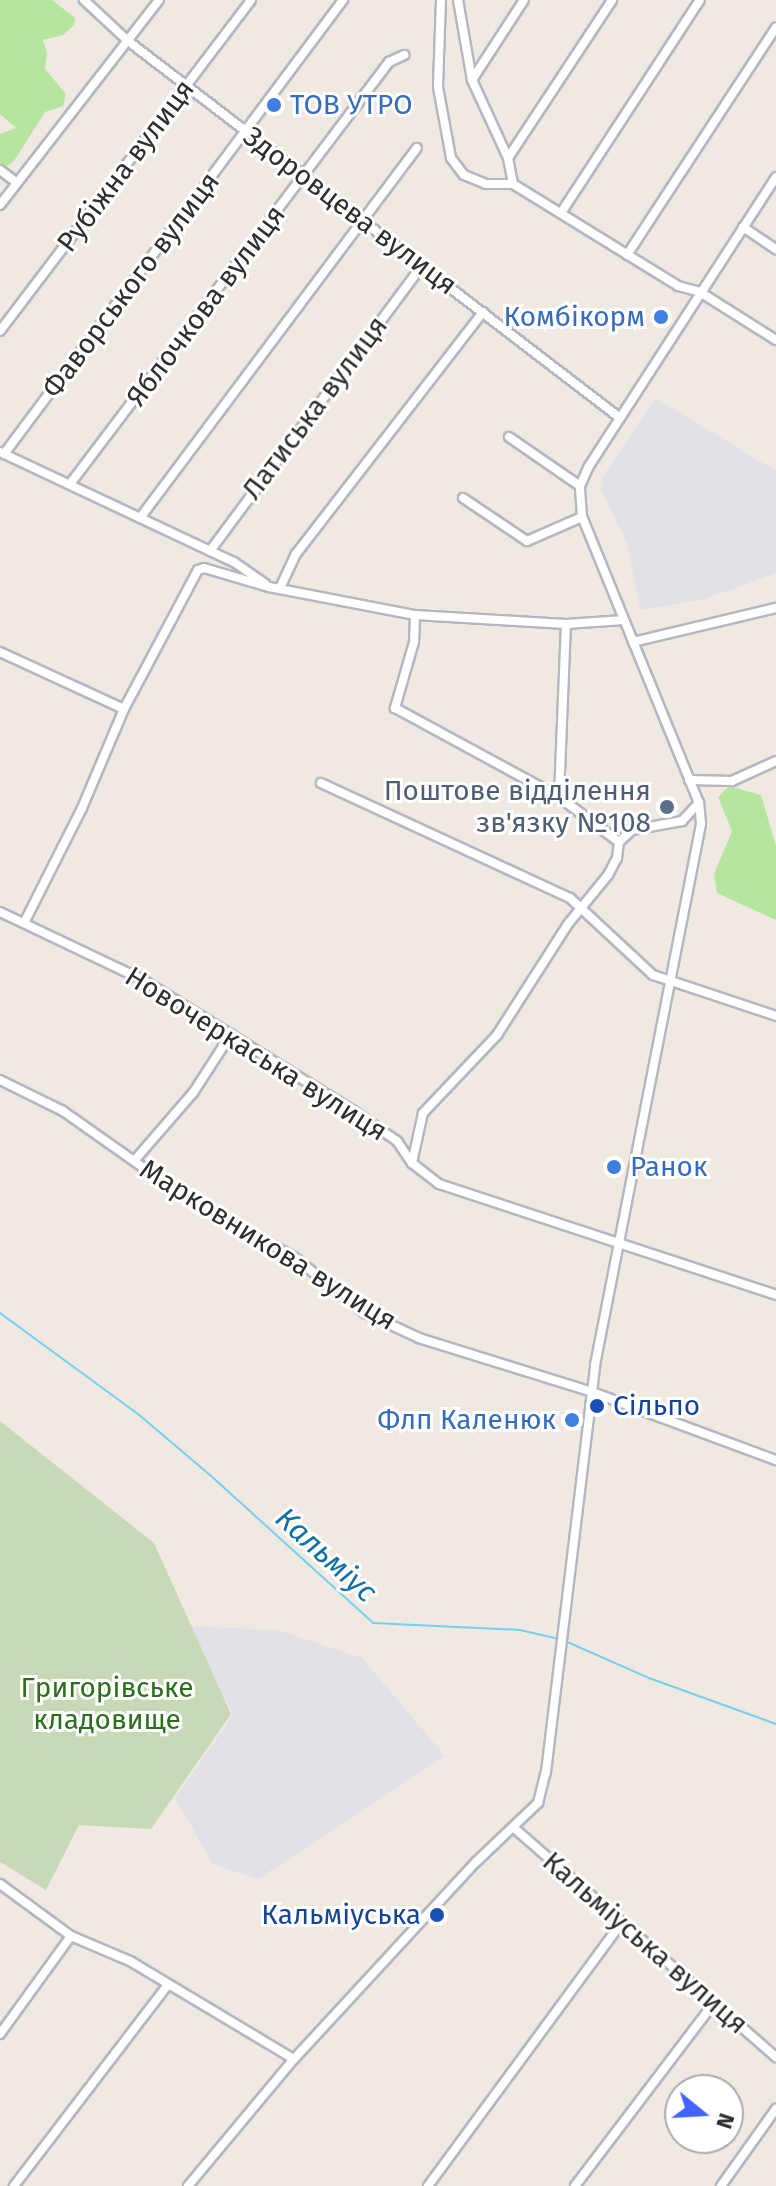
<!DOCTYPE html>
<html>
<head>
<meta charset="utf-8">
<style>
  body { margin:0 }
  #map { position:relative; width:776px; height:2186px; overflow:hidden; background:#efe9e1; font-family:"Fira Sans",sans-serif }
  div>[style] { position:absolute }
  .industrial>* { inset:0; background:#e3e1e8 }
  .green>* { inset:0; background:#b6e59e }
  .cemetery>* { inset:0; background:#c8d9b8 }
  .stream>* { height:2px; margin:-1px; padding:0 1px; transform-origin:1px; border-radius:1px; background:#75cff0 }
  .roads { filter:drop-shadow(2px 0 #b4b7c1) drop-shadow(-2px 0 #b4b7c1) drop-shadow(0 2px #b4b7c1) drop-shadow(0 -2px #b4b7c1) }
  .minor>* { height:8px; margin:-4px; padding:0 4px; transform-origin:4px; border-radius:4px; background:#fff }
  .dots>* { width:22px; height:22px; translate:-50% -50%; box-sizing:border-box; border:4px solid #fff; border-radius:50% }
  span { translate:-50% -50%; white-space:nowrap; text-align:center; line-height:1.15; -webkit-text-stroke:6px #fff; paint-order:stroke }
  .shop-label { font-size:28px; color:#366cbe }
  .left { translate:0 -50%; text-align:left }
  .right { translate:-100% -50%; text-align:right }
  .street-label { font-size:28px; color:#2e2e2e }
  .service-label { font-size:28px; color:#4e5e75 }
  .transit-label { font-size:28px; color:#164399 }
  .park-label { font-size:28px; color:#2c6e1b }
  .water-label { font-size:30px; color:#0d6fa3; font-style:italic }
  .north { position:absolute; left:664px; top:2074px; width:80px; height:80px; box-sizing:border-box; background:#fff; border:2px solid #ababab; border-radius:50%; rotate:108deg; font-size:22px; font-weight:700; line-height:32px; text-align:center; color:#2e2e2e }
  .north::after { content:''; display:block; margin:auto; width:28px; height:36px; background:#4264fb; clip-path:polygon(50% 0,100% 100%,50% 72%,0 100%) }
</style>
</head>
<body>
<div id="map">
  <div class="industrial">
    <i style="clip-path:polygon(655px 398px,776px 471px,776px 573px,702px 600px,640px 610px,627px 543px,601px 490px,603px 476px)"></i>
    <i style="clip-path:polygon(190px 1626px,278px 1630px,362px 1658px,445px 1756px,258px 1879px,213px 1864px,175px 1798px,233px 1715px)"></i>
  </div>
  <div class="green">
    <i style="clip-path:polygon(0 0,52px 0,75px 18px,74px 25px,63px 35px,43px 40px,47px 53px,45px 69px,66px 94px,63px 106px,45px 112px,14px 161px,0 171px,0 134px,16px 128px,0 114px)"></i>
    <i style="clip-path:polygon(729px 786px,761px 795px,776px 846px,776px 920px,717px 893px,714px 874px,732px 831px,718px 797px)"></i>
  </div>
  <div class="cemetery">
    <i style="clip-path:polygon(0 1421px,154px 1543px,231px 1714px,151px 1829px,79px 1825px,46px 1890px,0 1862px)"></i>
  </div>
  <div class="stream">
    <i style="left:0;top:1313px;width:171px;rotate:36.2deg"></i>
    <i style="left:138px;top:1414px;width:94px;rotate:40.3deg"></i>
    <i style="left:210px;top:1475px;width:220px;rotate:42.2deg"></i>
    <i style="left:373px;top:1623px;width:147px;rotate:2.7deg"></i>
    <i style="left:520px;top:1630px;width:40px;rotate:13deg"></i>
    <i style="left:565px;top:1641px;width:92px;rotate:23.8deg"></i>
    <i style="left:649px;top:1678px;width:135px;rotate:19.9deg"></i>
  </div>
  <div class="roads">
    <div class="minor">
      <i style="left:84px;top:0;width:60px;rotate:43deg"></i>
      <i style="left:128px;top:41px;width:620px;rotate:37.46deg"></i>
      <i style="left:441px;top:0;width:87px;rotate:92deg"></i>
      <i style="left:438px;top:87px;width:72px;rotate:79.6deg"></i>
      <i style="left:451px;top:158px;width:21px;rotate:53deg"></i>
      <i style="left:464px;top:175px;width:24px;rotate:22deg"></i>
      <i style="left:486px;top:184px;width:27px"></i>
      <i style="left:458px;top:0;width:81px;rotate:80.1deg"></i>
      <i style="left:472px;top:80px;width:86px;rotate:65.2deg"></i>
      <i style="left:508px;top:158px;width:26px;rotate:79deg"></i>
      <i style="left:513px;top:184px;width:194px;rotate:31.7deg"></i>
      <i style="left:678px;top:286px;width:23px;rotate:15deg"></i>
      <i style="left:700px;top:292px;width:90px;rotate:32.3deg"></i>
      <i style="left:472px;top:80px;width:95px;rotate:-57deg"></i>
      <i style="left:508px;top:158px;width:189px;rotate:-56.6deg"></i>
      <i style="left:0;top:170px;width:21px;rotate:37deg"></i>
      <i style="left:0;top:205px;width:259px;rotate:-52.2deg"></i>
      <i style="left:561px;top:213px;width:254px;rotate:-56.9deg"></i>
      <i style="left:743px;top:227px;width:40px;rotate:34deg"></i>
      <i style="left:627px;top:255px;width:272px;rotate:-56.8deg"></i>
      <i style="left:0;top:331px;width:415px;rotate:-52.8deg"></i>
      <i style="left:509px;top:437px;width:86px;rotate:34.6deg"></i>
      <i style="left:0;top:452px;width:259px;rotate:25.2deg"></i>
      <i style="left:234px;top:562px;width:38px;rotate:35deg"></i>
      <i style="left:4px;top:454px;width:567px;rotate:-53.25deg"></i>
      <i style="left:70px;top:484px;width:529px;rotate:-52.91deg"></i>
      <i style="left:389px;top:62px;width:17px;rotate:-25deg"></i>
      <i style="left:463px;top:498px;width:77px;rotate:33.9deg"></i>
      <i style="left:527px;top:541px;width:60px;rotate:-23.6deg"></i>
      <i style="left:140px;top:518px;width:462px;rotate:-53.2deg"></i>
      <i style="left:210px;top:551px;width:355px;rotate:-53.4deg"></i>
      <i style="left:280px;top:588px;width:38px;rotate:-65deg"></i>
      <i style="left:296px;top:554px;width:306px;rotate:-52.3deg"></i>
      <i style="left:415px;top:615px;width:27px;rotate:92deg"></i>
      <i style="left:414px;top:642px;width:69px;rotate:106.1deg"></i>
      <i style="left:395px;top:708px;width:187px;rotate:28.5deg"></i>
      <i style="left:559px;top:797px;width:75px;rotate:36.9deg"></i>
      <i style="left:633px;top:642px;width:147px;rotate:-13.4deg"></i>
      <i style="left:0;top:652px;width:136px;rotate:24.7deg"></i>
      <i style="left:689px;top:780px;width:43px;rotate:1.3deg"></i>
      <i style="left:732px;top:781px;width:48px;rotate:-24.4deg"></i>
      <i style="left:321px;top:783px;width:274px;rotate:24.8deg"></i>
      <i style="left:570px;top:898px;width:113px;rotate:42.9deg"></i>
      <i style="left:653px;top:975px;width:130px;rotate:18.4deg"></i>
      <i style="left:559px;top:797px;width:173px;rotate:-87.7deg"></i>
      <i style="left:0;top:912px;width:158px;rotate:25.4deg"></i>
      <i style="left:143px;top:980px;width:246px;rotate:31.9deg"></i>
      <i style="left:352px;top:1110px;width:55px;rotate:34.6deg"></i>
      <i style="left:397px;top:1141px;width:27px;rotate:56deg"></i>
      <i style="left:412px;top:1163px;width:34px;rotate:38deg"></i>
      <i style="left:439px;top:1184px;width:355px;rotate:18.2deg"></i>
      <i style="left:24px;top:923px;width:129px;rotate:-63.2deg"></i>
      <i style="left:82px;top:808px;width:108px;rotate:-67deg"></i>
      <i style="left:124px;top:709px;width:157px;rotate:-62deg"></i>
      <i style="left:198px;top:570px;width:6px;rotate:-18deg"></i>
      <i style="left:204px;top:568px;width:68px;rotate:16.3deg"></i>
      <i style="left:269px;top:587px;width:149px;rotate:10.9deg"></i>
      <i style="left:415px;top:615px;width:151px;rotate:3.4deg"></i>
      <i style="left:566px;top:624px;width:58px;rotate:-3.9deg"></i>
      <i style="left:0;top:1080px;width:70px;rotate:26.2deg"></i>
      <i style="left:63px;top:1111px;width:141px;rotate:35.2deg"></i>
      <i style="left:178px;top:1192px;width:134px;rotate:29.4deg"></i>
      <i style="left:295px;top:1258px;width:89px;rotate:38.2deg"></i>
      <i style="left:365px;top:1313px;width:60px;rotate:24.8deg"></i>
      <i style="left:419px;top:1338px;width:181px;rotate:17.3deg"></i>
      <i style="left:592px;top:1392px;width:196px;rotate:20.3deg"></i>
      <i style="left:134px;top:1161px;width:90px;rotate:-49.1deg"></i>
      <i style="left:193px;top:1093px;width:70px;rotate:-57.2deg"></i>
      <i style="left:412px;top:1163px;width:51px;rotate:-77.6deg"></i>
      <i style="left:423px;top:1113px;width:108px;rotate:-46.5deg"></i>
      <i style="left:497px;top:1035px;width:132px;rotate:-57.4deg"></i>
      <i style="left:568px;top:924px;width:63px;rotate:-50.8deg"></i>
      <i style="left:608px;top:875px;width:19px;rotate:-62deg"></i>
      <i style="left:617px;top:858px;width:16px;rotate:-83deg"></i>
      <i style="left:619px;top:842px;width:18px;rotate:-43deg"></i>
      <i style="left:632px;top:830px;width:51px;rotate:-10.2deg"></i>
      <i style="left:682px;top:821px;width:25px;rotate:-47deg"></i>
      <i style="left:514px;top:1828px;width:348px;rotate:41.2deg"></i>
      <i style="left:0;top:1884px;width:88px;rotate:36.2deg"></i>
      <i style="left:71px;top:1936px;width:64px;rotate:23deg"></i>
      <i style="left:130px;top:1961px;width:191px;rotate:30.9deg"></i>
      <i style="left:0;top:2034px;width:121px;rotate:-54.1deg"></i>
      <i style="left:14px;top:2186px;width:252px;rotate:-52.6deg"></i>
      <i style="left:188px;top:2186px;width:165px;rotate:-50.2deg"></i>
      <i style="left:294px;top:2059px;width:268px;rotate:-47.3deg"></i>
      <i style="left:476px;top:1862px;width:86px;rotate:-43.6deg"></i>
      <i style="left:538px;top:1803px;width:32px;rotate:-76deg"></i>
      <i style="left:546px;top:1772px;width:410px;rotate:-83.1deg"></i>
      <i style="left:595px;top:1365px;width:551px;rotate:-78.91deg"></i>
      <i style="left:701px;top:824px;width:21px;rotate:-95deg"></i>
      <i style="left:699px;top:803px;width:309px;rotate:-112.2deg"></i>
      <i style="left:582px;top:517px;width:31px;rotate:-94deg"></i>
      <i style="left:580px;top:486px;width:22px;rotate:-66deg"></i>
      <i style="left:589px;top:466px;width:344px;rotate:-57.1deg"></i>
      <i style="left:428px;top:2186px;width:326px;rotate:-53.7deg"></i>
      <i style="left:575px;top:2186px;width:228px;rotate:-52.8deg"></i>
      <i style="left:721px;top:2186px;width:95px;rotate:-54.5deg"></i>
    </div>
  </div>
  <div class="dots">
    <i style="left:274px;top:105px;background:#3f7fe0"></i>
    <i style="left:661px;top:317px;background:#3f7fe0"></i>
    <i style="left:667px;top:807px;background:#5c6f8a"></i>
    <i style="left:614px;top:1167px;background:#3f7fe0"></i>
    <i style="left:597px;top:1406px;background:#1a4fb4"></i>
    <i style="left:572px;top:1420px;background:#3f7fe0"></i>
    <i style="left:437px;top:1915px;background:#1a4fb4"></i>
  </div>
  <div class="shop-label">
    <span class="left" style="left:290px;top:105px">ТОВ УТРО</span>
    <span class="right" style="left:645px;top:317px">Комбікорм</span>
    <span class="left" style="left:630px;top:1167px">Ранок</span>
    <span class="right" style="left:556px;top:1420px">Флп Каленюк</span>
  </div>
  <div class="street-label">
    <span style="left:126px;top:166px;rotate:-53deg">Рубіжна вулиця</span>
    <span style="left:350px;top:211px;rotate:37deg">Здоровцева вулиця</span>
    <span style="left:131px;top:285px;rotate:-53deg">Фаворського вулиця</span>
    <span style="left:206px;top:306px;rotate:-53deg">Яблочкова вулиця</span>
    <span style="left:315px;top:408px;rotate:-53deg">Латиська вулиця</span>
    <span style="left:256px;top:1054px;rotate:32deg">Новочеркаська вулиця</span>
    <span style="left:268px;top:1245px;rotate:32deg">Марковникова вулиця</span>
    <span style="left:645px;top:1943px;rotate:41deg">Кальміуська вулиця</span>
  </div>
  <div class="service-label">
    <span class="right" style="left:651px;top:807px">Поштове відділення<br>зв'язку №108</span>
  </div>
  <div class="transit-label">
    <span class="left" style="left:613px;top:1406px">Сільпо</span>
    <span class="right" style="left:421px;top:1915px">Кальміуська</span>
  </div>
  <div class="park-label">
    <span style="left:107px;top:1704px">Григорівське<br>кладовище</span>
  </div>
  <div class="water-label">
    <span style="left:326px;top:1555px;rotate:42deg">Кальміус</span>
  </div>
  <div class="north">N</div>
</div>
</body>
</html>
